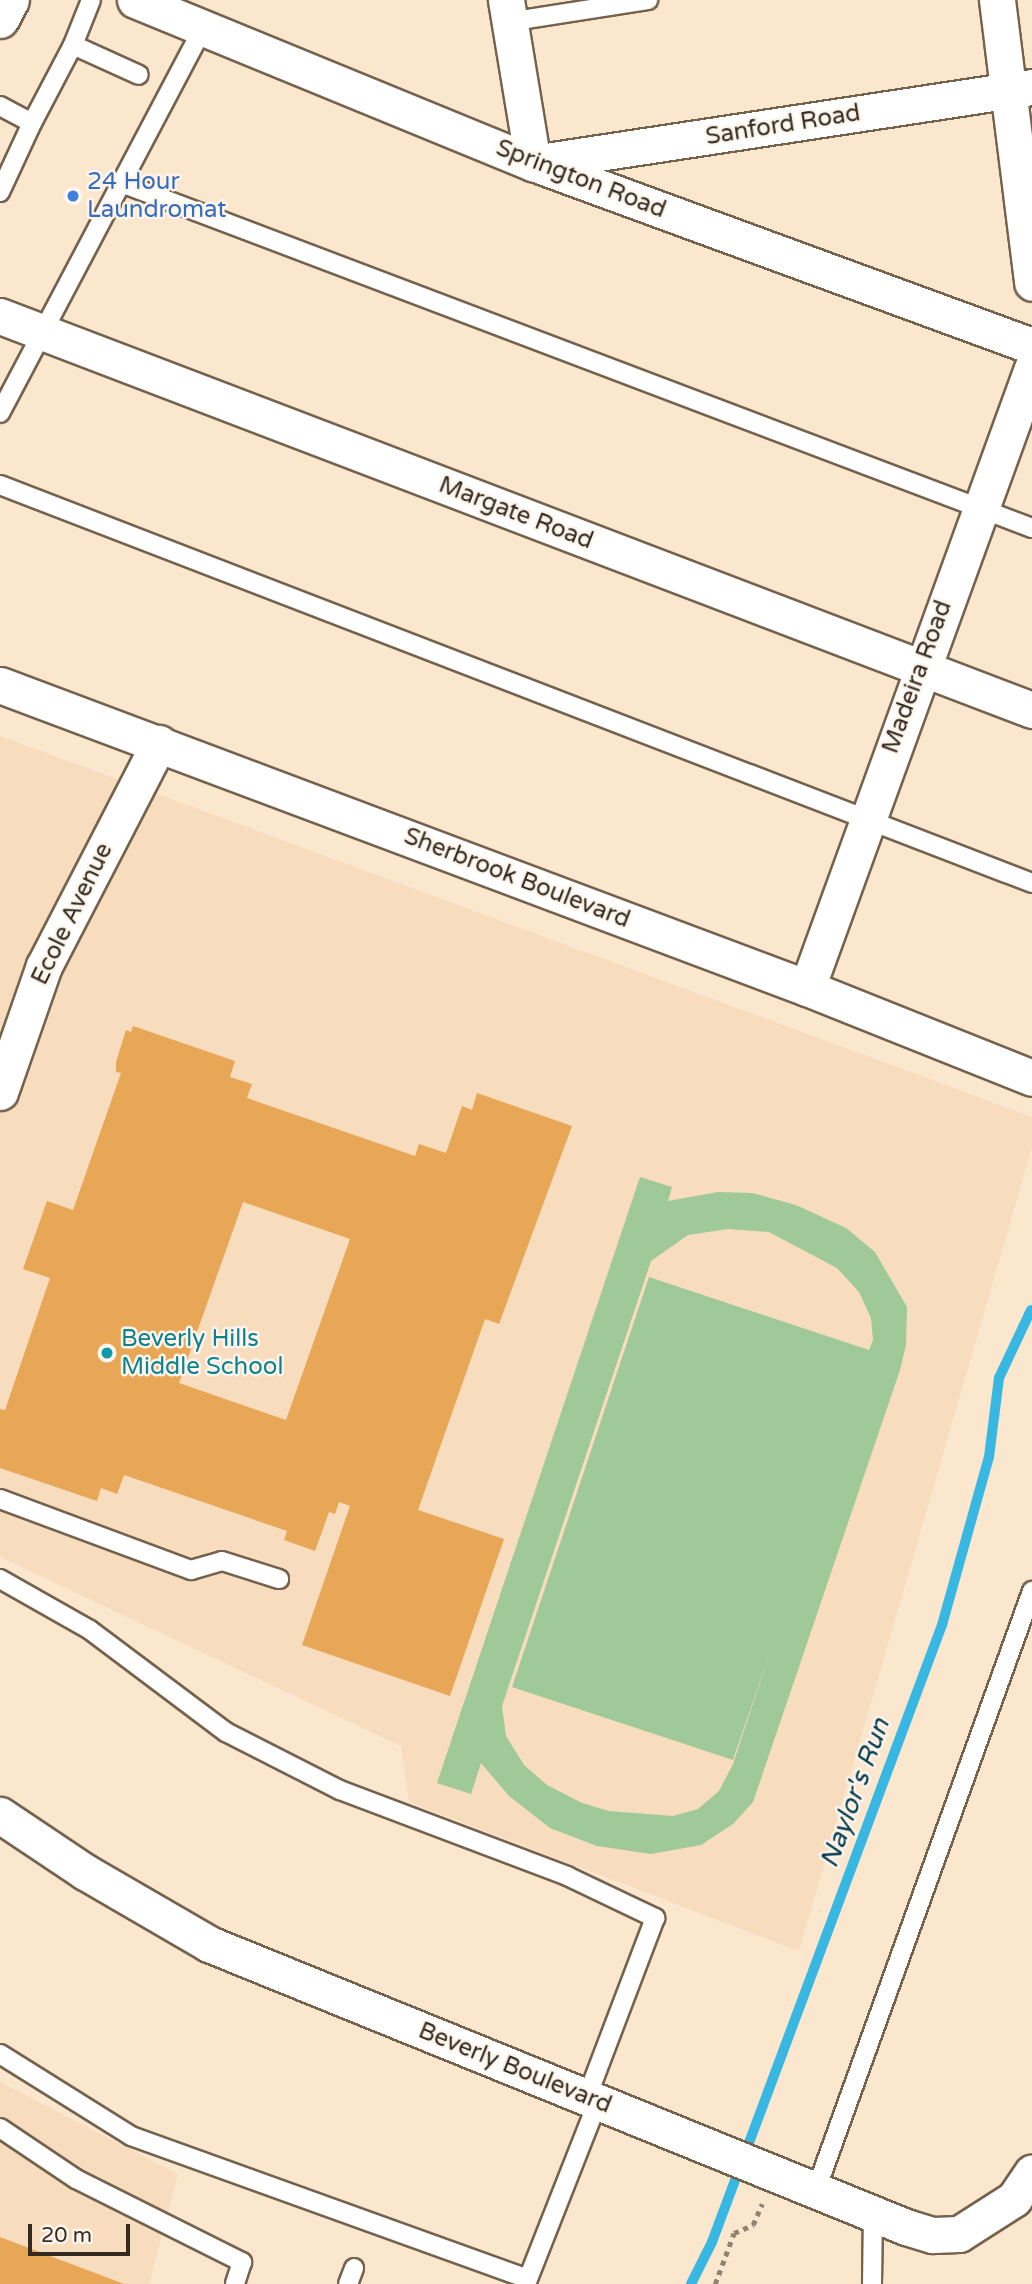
<!DOCTYPE html>
<html>
<head>
<meta charset="utf-8">
<style>
  body { margin:0 }
  #map { position:relative; width:1032px; height:2284px; overflow:hidden; background:#fbe6ce; font-family:"Varela Round",sans-serif }
  div>[style] { position:absolute }
  .built>* { inset:0; background:#f7dcbe }
  .green>* { inset:0; background:#9fc998 }
  .stream>* { height:10px; margin:-5px; padding:0 5px; transform-origin:5px; border-radius:5px; background:#38b7e2 }
  .building>* { inset:0; background:#e8a757 }
  .path>* { height:4.5px; margin-top:-2.25px; transform-origin:0; background:repeating-linear-gradient(90deg,#918373 0 5px,transparent 0 10px) }
  .roads { filter:drop-shadow(2px 0 #74624d) drop-shadow(-2px 0 #74624d) drop-shadow(0 2px #74624d) drop-shadow(0 -2px #74624d) }
  .lane>* { height:18px; margin:-9px; padding:0 9px; transform-origin:9px; border-radius:9px; background:#fff }
  .street>* { height:35px; margin:-17.5px; padding:0 17.5px; transform-origin:17.5px; border-radius:17.5px; background:#fff }
  .secondary>* { height:38px; margin:-19px; padding:0 19px; transform-origin:19px; border-radius:19px; background:#fff }
  .dots>* { width:19px; height:19px; translate:-50% -50%; box-sizing:border-box; border:4px solid #fef5ec; border-radius:50% }
  span { translate:-50% -50%; white-space:nowrap; text-align:center; line-height:1.15; -webkit-text-stroke:5px #fef5ec; paint-order:stroke }
  .street-label { font-size:24px; color:#332b22 }
  .shop-label { font-size:24px; color:#366cbe }
  .left { translate:0 -50%; text-align:left }
  .culture-label { font-size:24px; color:#0d838f }
  .water-label { font-size:26px; color:#033c4e; font-style:italic }
  .scale { position:absolute; left:28px; top:2224px; width:102px; height:32px; box-sizing:border-box; border:4px solid #332b22; border-top:0; padding-left:9px; font-size:21px; line-height:24px; white-space:nowrap; color:#332b22; -webkit-text-stroke:5px #fef5ec; paint-order:stroke }
</style>
</head>
<body>
<div id="map">
  <div class="built">
    <i style="clip-path:polygon(0 736px,1032px 1117px,1032px 1147px,799px 1951px,409px 1802px,401px 1746px,0 1557px)"></i>
    <i style="clip-path:polygon(0 2082px,178px 2174px,149px 2284px,0 2284px)"></i>
  </div>
  <div class="green">
    <i style="clip-path:polygon(evenodd,640px 1177px,672px 1187px,668px 1201px,718px 1192px,752px 1193px,796px 1205px,846px 1228px,875px 1252px,907px 1307px,906px 1345px,900px 1370px,753px 1802px,733px 1824px,701px 1845px,651px 1854px,597px 1846px,550px 1828px,509px 1796px,481px 1763px,471px 1794px,437px 1783px,640px 1177px,728px 1229px,769px 1232px,837px 1268px,859px 1292px,871px 1318px,873px 1340px,869px 1350px,649px 1277px,512px 1687px,733px 1760px,769px 1655px,733px 1764px,719px 1791px,698px 1809px,673px 1816px,609px 1811px,582px 1803px,547px 1785px,524px 1765px,506px 1736px,502px 1706px,651px 1261px,688px 1235px,728px 1229px)"></i>
  </div>
  <div class="stream">
    <i style="left:691px;top:2284px;width:47px;rotate:-63.4deg"></i>
    <i style="left:712px;top:2242px;width:658px;rotate:-69.56deg"></i>
    <i style="left:942px;top:1625px;width:174px;rotate:-74.4deg"></i>
    <i style="left:989px;top:1457px;width:80px;rotate:-82.8deg"></i>
    <i style="left:999px;top:1378px;width:75px;rotate:-64.8deg"></i>
  </div>
  <div class="building">
    <i style="clip-path:polygon(evenodd,133px 1026px,235px 1061px,230px 1077px,252px 1084px,247px 1098px,415px 1156px,419px 1144px,446px 1153px,462px 1106px,472px 1110px,477px 1093px,572px 1126px,499px 1324px,485px 1319px,418px 1510px,504px 1539px,450px 1696px,302px 1645px,350px 1506px,339px 1502px,335px 1514px,329px 1512px,315px 1551px,284px 1540px,287px 1531px,124px 1475px,117px 1494px,101px 1488px,97px 1501px,0 1468px,0 1409px,5px 1410px,50px 1278px,23px 1269px,47px 1201px,73px 1210px,121px 1073px,116px 1072px,116px 1062px,126px 1030px,131px 1032px,133px 1026px,243px 1202px,350px 1239px,286px 1420px,179px 1383px,243px 1202px)"></i>
    <i style="clip-path:polygon(0 2237px,124px 2284px,0 2284px)"></i>
  </div>
  <div class="path">
    <i style="left:715px;top:2284px;width:54px;rotate:-69.6deg"></i>
    <i style="left:734px;top:2233px;width:21px;rotate:-23deg"></i>
    <i style="left:753px;top:2225px;width:23px;rotate:-67deg"></i>
  </div>
  <div class="roads">
    <div class="lane">
      <i style="left:508px;top:22px;width:142px;rotate:-8.9deg"></i>
      <i style="left:73px;top:45px;width:48px;rotate:-68.2deg"></i>
      <i style="left:0;top:106px;width:36px;rotate:28deg"></i>
      <i style="left:32px;top:123px;width:76px;rotate:114.9deg"></i>
      <i style="left:32px;top:123px;width:88px;rotate:-62.3deg"></i>
      <i style="left:73px;top:45px;width:72px;rotate:24.4deg"></i>
      <i style="left:124px;top:184px;width:971px;rotate:20.75deg"></i>
      <i style="left:0;top:413px;width:435px;rotate:-62.2deg"></i>
      <i style="left:0;top:485px;width:1106px;rotate:21.09deg"></i>
      <i style="left:0;top:1499px;width:204px;rotate:20.4deg"></i>
      <i style="left:191px;top:1570px;width:32px;rotate:-16deg"></i>
      <i style="left:222px;top:1561px;width:60px;rotate:17.5deg"></i>
      <i style="left:0;top:1579px;width:103px;rotate:29.5deg"></i>
      <i style="left:90px;top:1630px;width:170px;rotate:36.9deg"></i>
      <i style="left:226px;top:1732px;width:128px;rotate:27deg"></i>
      <i style="left:340px;top:1790px;width:243px;rotate:20.7deg"></i>
      <i style="left:567px;top:1876px;width:98px;rotate:25.5deg"></i>
      <i style="left:655px;top:1918px;width:191px;rotate:110.8deg"></i>
      <i style="left:0;top:2054px;width:155px;rotate:32deg"></i>
      <i style="left:131px;top:2136px;width:422px;rotate:19.8deg"></i>
      <i style="left:528px;top:2279px;width:191px;rotate:-68.5deg"></i>
      <i style="left:0;top:2128px;width:92px;rotate:33.9deg"></i>
      <i style="left:76px;top:2179px;width:186px;rotate:26.6deg"></i>
      <i style="left:242px;top:2262px;width:23px;rotate:108deg"></i>
      <i style="left:816px;top:2190px;width:637px;rotate:-70.17deg"></i>
      <i style="left:348px;top:2284px;width:17px;rotate:-69deg"></i>
      <i style="left:872px;top:2284px;width:71px;rotate:-89.2deg"></i>
    </div>
    <div class="street">
      <i style="left:135px;top:0;width:430px;rotate:22.3deg"></i>
      <i style="left:533px;top:163px;width:531px;rotate:20.14deg"></i>
      <i style="left:506px;top:0;width:165px;rotate:80.6deg"></i>
      <i style="left:533px;top:163px;width:505px;rotate:-8.66deg"></i>
      <i style="left:997px;top:0;width:285px;rotate:82.9deg"></i>
      <i style="left:0;top:316px;width:1105px;rotate:20.9deg"></i>
      <i style="left:0;top:685px;width:862px;rotate:20.58deg"></i>
      <i style="left:807px;top:988px;width:242px;rotate:21.8deg"></i>
      <i style="left:807px;top:988px;width:660px;rotate:-70.05deg"></i>
      <i style="left:0;top:1092px;width:133px;rotate:-70.8deg"></i>
      <i style="left:44px;top:966px;width:251px;rotate:-62.7deg"></i>
      <i style="left:0;top:1815px;width:102px;rotate:33.8deg"></i>
      <i style="left:85px;top:1872px;width:143px;rotate:30.1deg"></i>
      <i style="left:209px;top:1944px;width:752px;rotate:22.1deg"></i>
      <i style="left:906px;top:2227px;width:28px;rotate:17deg"></i>
      <i style="left:933px;top:2235px;width:26px;rotate:-2deg"></i>
      <i style="left:959px;top:2234px;width:65px;rotate:-32.5deg"></i>
      <i style="left:1014px;top:2199px;width:32px;rotate:-56deg"></i>
    </div>
    <div class="secondary">
      <i style="left:0;top:19px;width:21px;rotate:-62deg"></i>
    </div>
  </div>
  <div class="dots">
    <i style="left:73px;top:196px;background:#3f7fe0"></i>
    <i style="left:107px;top:1353px;background:#0f9aa8"></i>
  </div>
  <div class="street-label">
    <span style="left:783px;top:125px;rotate:-9deg">Sanford Road</span>
    <span style="left:581px;top:179px;rotate:21deg">Springton Road</span>
    <span style="left:516px;top:513px;rotate:21deg">Margate Road</span>
    <span style="left:917px;top:677px;rotate:-70deg">Madeira Road</span>
    <span style="left:517px;top:878px;rotate:21deg">Sherbrook Boulevard</span>
    <span style="left:72px;top:914px;rotate:-64deg">Ecole Avenue</span>
    <span style="left:515px;top:2068px;rotate:22deg">Beverly Boulevard</span>
  </div>
  <div class="shop-label">
    <span class="left" style="left:87px;top:196px">24 Hour<br>Laundromat</span>
  </div>
  <div class="culture-label">
    <span class="left" style="left:121px;top:1353px">Beverly Hills<br>Middle School</span>
  </div>
  <div class="water-label">
    <span style="left:855px;top:1793px;rotate:-70deg">Naylor's Run</span>
  </div>
  <div class="scale">20 m</div>
</div>
</body>
</html>
